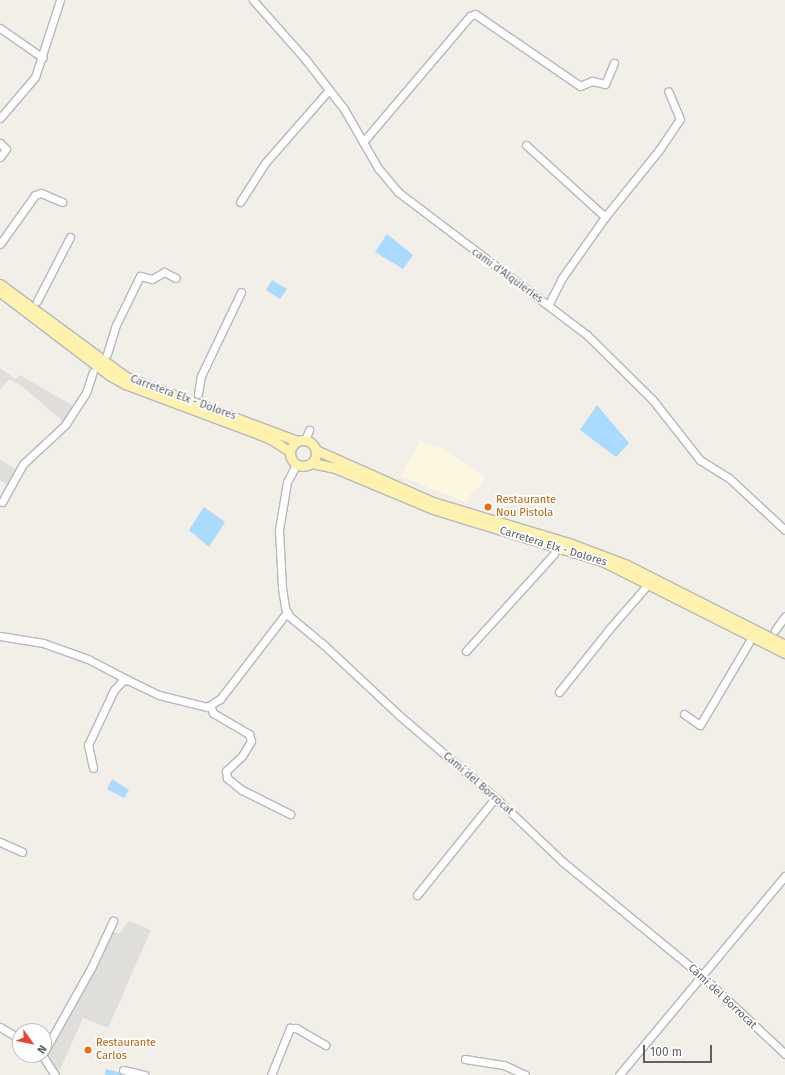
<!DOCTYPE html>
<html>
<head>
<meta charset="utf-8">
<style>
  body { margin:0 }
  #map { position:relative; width:785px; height:1075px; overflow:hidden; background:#f1efe8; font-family:"Fira Sans",sans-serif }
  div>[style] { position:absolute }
  .commercial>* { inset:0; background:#fef7e0 }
  .industrial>* { inset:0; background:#e0deda }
  .water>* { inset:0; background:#aadaff }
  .roads { filter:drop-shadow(1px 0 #b5b8bc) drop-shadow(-1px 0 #b5b8bc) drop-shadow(0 1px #b5b8bc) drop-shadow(0 -1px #b5b8bc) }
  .minor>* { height:7px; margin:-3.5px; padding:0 3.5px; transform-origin:3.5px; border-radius:3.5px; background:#fff }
  .major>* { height:9px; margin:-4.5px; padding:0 4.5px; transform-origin:4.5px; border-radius:4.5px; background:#fff2af }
  .major>.ring { margin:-4.5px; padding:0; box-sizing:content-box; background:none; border:9px solid #fff2af; border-radius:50% }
  .dots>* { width:11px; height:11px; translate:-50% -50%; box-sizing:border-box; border:2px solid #fff; border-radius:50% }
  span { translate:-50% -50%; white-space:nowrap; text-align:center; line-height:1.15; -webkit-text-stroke:3.5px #fff; paint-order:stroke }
  .street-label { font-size:11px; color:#5f6368 }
  .food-label { font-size:11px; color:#c56008 }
  .left { translate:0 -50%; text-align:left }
  .north { position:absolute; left:12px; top:1023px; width:40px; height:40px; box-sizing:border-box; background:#fff; border:1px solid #bfc1c3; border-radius:50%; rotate:123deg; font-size:11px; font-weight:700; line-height:16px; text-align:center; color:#5f6368 }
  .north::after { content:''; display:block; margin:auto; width:14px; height:18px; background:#ea4335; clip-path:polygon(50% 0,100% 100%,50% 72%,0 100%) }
  .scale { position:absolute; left:643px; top:1045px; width:69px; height:18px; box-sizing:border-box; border:2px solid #5f6368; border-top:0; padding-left:5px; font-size:12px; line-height:14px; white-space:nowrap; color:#5f6368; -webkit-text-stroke:3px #fff; paint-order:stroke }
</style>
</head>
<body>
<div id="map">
  <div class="commercial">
    <i style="clip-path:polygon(420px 441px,439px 447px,485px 477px,479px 487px,471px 493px,467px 503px,401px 476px)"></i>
  </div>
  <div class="industrial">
    <i style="clip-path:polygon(0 368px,15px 379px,20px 375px,75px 407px,65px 423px,23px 387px,9px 379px,0 390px)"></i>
    <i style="clip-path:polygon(0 459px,17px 471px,10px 487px,0 480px)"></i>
    <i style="clip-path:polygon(129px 921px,151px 930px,108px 1028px,83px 1018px,58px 1074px,46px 1052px,111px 931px,119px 934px)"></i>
  </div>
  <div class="water">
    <i style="clip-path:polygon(387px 234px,413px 255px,403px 269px,375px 252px)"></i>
    <i style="clip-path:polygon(272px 280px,287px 289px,280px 299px,266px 290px)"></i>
    <i style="clip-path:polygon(597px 405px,629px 443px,616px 457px,580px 430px)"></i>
    <i style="clip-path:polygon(204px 507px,225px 522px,209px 547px,189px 530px)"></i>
    <i style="clip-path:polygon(112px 779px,129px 790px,124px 798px,107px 789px)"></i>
    <i style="clip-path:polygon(106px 1069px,121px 1073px,121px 1075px,105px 1075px)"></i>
  </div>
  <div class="roads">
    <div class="minor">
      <i style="left:253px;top:0;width:80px;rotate:48.5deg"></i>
      <i style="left:306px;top:60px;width:62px;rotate:52.2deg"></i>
      <i style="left:344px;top:109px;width:68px;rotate:60deg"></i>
      <i style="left:378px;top:168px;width:31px;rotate:50deg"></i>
      <i style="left:398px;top:192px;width:237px;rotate:37.1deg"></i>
      <i style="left:587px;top:335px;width:91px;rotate:44.6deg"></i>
      <i style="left:652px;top:399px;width:78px;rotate:51.8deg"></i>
      <i style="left:700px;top:460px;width:34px;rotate:32deg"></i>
      <i style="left:729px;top:478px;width:76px;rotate:42.9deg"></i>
      <i style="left:0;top:28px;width:52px;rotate:34.9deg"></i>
      <i style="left:0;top:118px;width:54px;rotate:-49.5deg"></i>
      <i style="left:35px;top:77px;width:81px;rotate:-72deg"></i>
      <i style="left:363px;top:142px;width:165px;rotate:-49.7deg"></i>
      <i style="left:470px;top:16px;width:5px;rotate:-22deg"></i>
      <i style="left:475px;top:14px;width:127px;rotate:34.4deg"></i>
      <i style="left:580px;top:86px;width:13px;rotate:-23deg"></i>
      <i style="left:592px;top:81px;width:13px;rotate:13deg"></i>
      <i style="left:605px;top:84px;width:23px;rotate:-67deg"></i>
      <i style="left:0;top:143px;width:8px;rotate:45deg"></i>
      <i style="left:6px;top:149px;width:10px;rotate:127deg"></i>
      <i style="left:526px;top:145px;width:107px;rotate:42.3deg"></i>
      <i style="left:605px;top:217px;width:75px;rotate:125.2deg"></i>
      <i style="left:562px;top:278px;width:30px;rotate:117deg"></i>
      <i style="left:240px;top:202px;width:46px;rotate:-57.3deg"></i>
      <i style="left:265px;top:163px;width:97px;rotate:-48.8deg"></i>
      <i style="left:605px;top:217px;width:86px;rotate:-51.1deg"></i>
      <i style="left:659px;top:150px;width:37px;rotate:-56deg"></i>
      <i style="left:680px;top:119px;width:30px;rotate:-113deg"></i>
      <i style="left:0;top:244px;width:60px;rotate:-54.5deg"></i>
      <i style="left:35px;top:195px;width:6px;rotate:-18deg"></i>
      <i style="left:41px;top:193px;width:23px;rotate:23deg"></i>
      <i style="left:37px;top:301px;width:72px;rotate:-62.7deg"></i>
      <i style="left:107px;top:354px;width:28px;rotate:-73deg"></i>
      <i style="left:115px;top:327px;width:57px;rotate:-63.9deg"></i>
      <i style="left:140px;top:276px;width:12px;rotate:14deg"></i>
      <i style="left:152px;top:279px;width:14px;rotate:-30deg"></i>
      <i style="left:164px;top:272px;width:13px;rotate:27deg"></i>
      <i style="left:198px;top:394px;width:18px;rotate:-81deg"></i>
      <i style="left:201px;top:376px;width:93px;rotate:-64.5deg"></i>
      <i style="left:305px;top:440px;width:11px;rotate:-68deg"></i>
      <i style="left:296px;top:465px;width:19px;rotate:118deg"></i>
      <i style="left:287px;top:482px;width:49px;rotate:99.5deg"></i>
      <i style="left:279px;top:530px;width:58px;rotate:87deg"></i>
      <i style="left:282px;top:588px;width:20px;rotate:81deg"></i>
      <i style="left:285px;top:608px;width:9px;rotate:63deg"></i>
      <i style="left:289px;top:616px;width:45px;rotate:39.6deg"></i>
      <i style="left:324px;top:645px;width:104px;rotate:43.1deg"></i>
      <i style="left:400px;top:716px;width:130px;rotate:40.6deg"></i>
      <i style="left:499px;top:801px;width:88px;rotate:43.6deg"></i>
      <i style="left:563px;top:862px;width:180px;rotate:39.4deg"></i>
      <i style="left:702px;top:976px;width:114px;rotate:43.2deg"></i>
      <i style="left:2px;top:502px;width:43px;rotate:-61.1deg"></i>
      <i style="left:23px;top:464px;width:57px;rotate:-42.9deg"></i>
      <i style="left:65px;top:425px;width:38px;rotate:-57deg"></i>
      <i style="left:86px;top:393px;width:22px;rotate:-72deg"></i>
      <i style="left:775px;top:630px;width:17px;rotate:-54deg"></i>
      <i style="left:0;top:636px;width:44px;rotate:9.2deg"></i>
      <i style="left:43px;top:643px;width:48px;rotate:19.6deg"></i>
      <i style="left:88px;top:659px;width:45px;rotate:27.7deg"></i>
      <i style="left:466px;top:651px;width:131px;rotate:-47.8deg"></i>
      <i style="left:559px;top:692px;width:82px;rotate:-51.4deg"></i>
      <i style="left:610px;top:628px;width:52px;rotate:-48.9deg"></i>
      <i style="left:210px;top:705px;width:9px;rotate:69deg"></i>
      <i style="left:213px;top:713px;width:42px;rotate:30.3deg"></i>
      <i style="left:249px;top:734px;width:7px;rotate:74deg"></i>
      <i style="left:251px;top:741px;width:17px;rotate:121deg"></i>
      <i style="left:242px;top:756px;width:22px;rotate:137deg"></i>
      <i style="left:226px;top:771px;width:7px;rotate:82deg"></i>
      <i style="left:227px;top:778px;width:19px;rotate:39deg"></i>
      <i style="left:242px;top:790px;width:54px;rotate:26.6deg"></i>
      <i style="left:684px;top:714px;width:19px;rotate:35deg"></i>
      <i style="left:700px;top:725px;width:96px;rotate:-59.4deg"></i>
      <i style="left:93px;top:768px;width:24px;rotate:-102deg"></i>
      <i style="left:88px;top:745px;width:61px;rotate:-64.7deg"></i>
      <i style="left:114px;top:690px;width:12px;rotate:-48deg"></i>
      <i style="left:122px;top:681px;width:6px;rotate:-9deg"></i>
      <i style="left:128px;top:680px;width:34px;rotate:26deg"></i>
      <i style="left:159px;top:695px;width:49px;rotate:14deg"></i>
      <i style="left:207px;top:707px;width:15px;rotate:-32deg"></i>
      <i style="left:220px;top:699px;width:110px;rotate:-52.4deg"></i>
      <i style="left:0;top:842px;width:24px;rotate:24deg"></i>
      <i style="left:417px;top:895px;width:124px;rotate:-51.2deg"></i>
      <i style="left:0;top:1027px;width:23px;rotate:31deg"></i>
      <i style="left:44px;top:1052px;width:98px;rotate:-60.8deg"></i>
      <i style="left:92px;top:966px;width:50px;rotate:-65deg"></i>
      <i style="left:42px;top:1055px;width:24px;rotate:57deg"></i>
      <i style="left:465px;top:1059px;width:39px;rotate:9deg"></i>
      <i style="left:504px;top:1065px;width:23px;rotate:25deg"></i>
      <i style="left:123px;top:1070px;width:22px;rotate:13deg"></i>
      <i style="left:271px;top:1075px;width:51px;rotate:-68deg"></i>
      <i style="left:290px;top:1028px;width:6px"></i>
      <i style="left:296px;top:1028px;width:34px;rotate:30deg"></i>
      <i style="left:619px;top:1075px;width:259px;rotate:-50.2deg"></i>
    </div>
    <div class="major">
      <i style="left:0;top:284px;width:157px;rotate:36.4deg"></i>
      <i style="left:126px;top:377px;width:183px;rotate:20.5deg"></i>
      <i style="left:0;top:292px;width:137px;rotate:37.3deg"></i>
      <i style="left:109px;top:375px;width:18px;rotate:29deg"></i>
      <i style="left:125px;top:384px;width:134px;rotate:20.5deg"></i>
      <i style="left:251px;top:431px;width:22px;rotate:22deg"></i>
      <i style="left:271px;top:439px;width:23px;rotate:34deg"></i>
      <i class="ring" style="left:290px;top:440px;width:17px;height:17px"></i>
      <i style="left:316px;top:450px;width:128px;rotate:24deg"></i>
      <i style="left:433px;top:502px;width:142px;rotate:16.8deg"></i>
      <i style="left:569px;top:543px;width:62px;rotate:20.8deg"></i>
      <i style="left:627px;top:565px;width:177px;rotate:26.9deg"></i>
      <i style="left:312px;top:463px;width:24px;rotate:12deg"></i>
      <i style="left:335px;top:468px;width:106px;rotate:22.7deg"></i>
      <i style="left:433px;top:509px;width:177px;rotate:17.1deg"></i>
      <i style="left:602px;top:561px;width:205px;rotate:26.7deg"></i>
    </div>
  </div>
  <div class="dots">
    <i style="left:488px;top:507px;background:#e8710a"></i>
    <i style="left:88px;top:1050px;background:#e8710a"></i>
  </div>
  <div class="street-label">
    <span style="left:507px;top:276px;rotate:36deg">camí d'Alquieries</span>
    <span style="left:183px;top:398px;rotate:20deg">Carretera Elx - Dolores</span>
    <span style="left:553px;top:547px;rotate:17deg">Carretera Elx - Dolores</span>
    <span style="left:478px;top:784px;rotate:41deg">Camí del Borrocat</span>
    <span style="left:722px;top:997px;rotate:43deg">Camí del Borrocat</span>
  </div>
  <div class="food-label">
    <span class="left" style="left:496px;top:507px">Restaurante<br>Nou Pistola</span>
    <span class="left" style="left:96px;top:1050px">Restaurante<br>Carlos</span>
  </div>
  <div class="north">N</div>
  <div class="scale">100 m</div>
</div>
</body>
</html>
